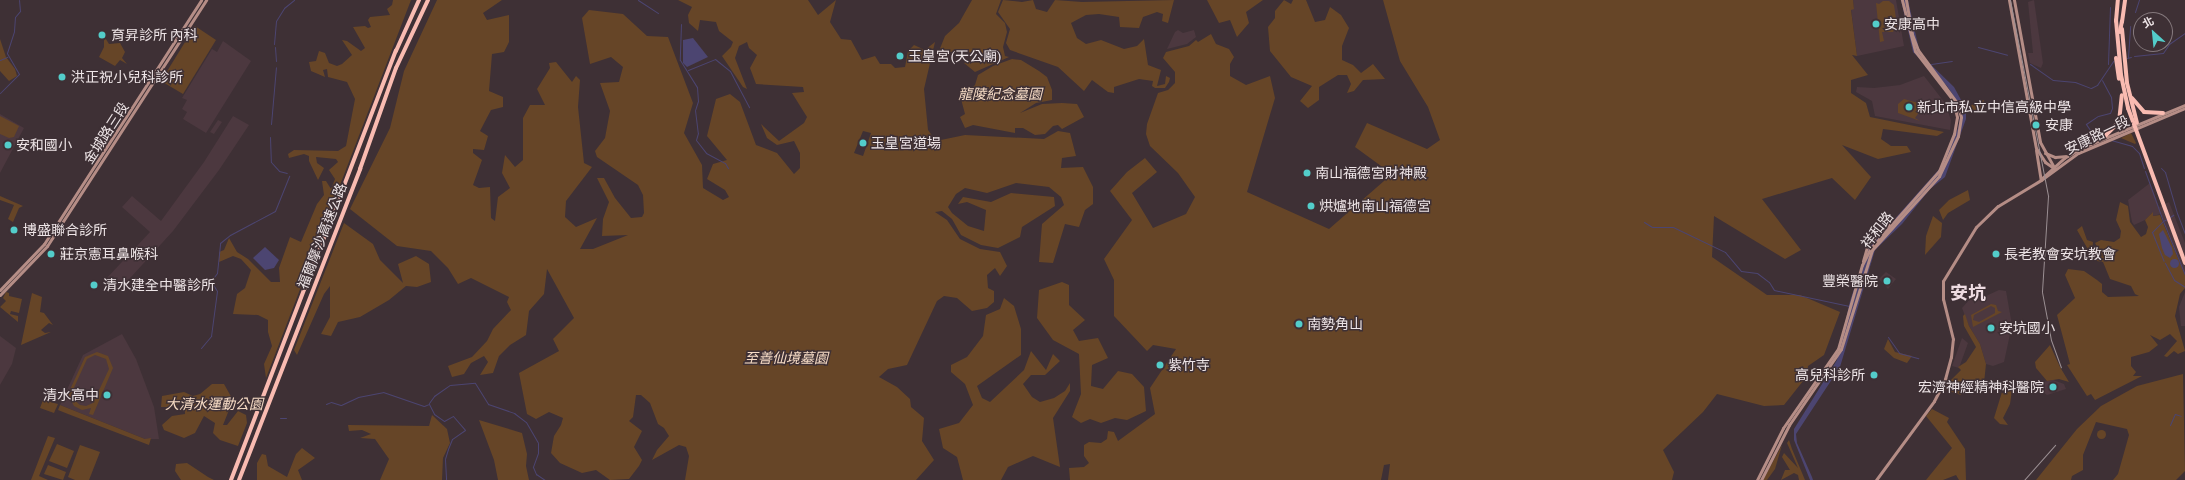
<!DOCTYPE html>
<html>
<head>
<meta charset="utf-8">
<style>
  body { margin:0 }
  #map { position:relative; width:2185px; height:480px; overflow:hidden; background:#3e3035; font-family:"Crimson Pro","Noto Sans TC",serif }
  div>[style] { position:absolute }
  .built>* { inset:0; background:#4c383f }
  .green>* { inset:0; background:#664527 }
  .round { border-radius:50% }
  .water>* { inset:0; background:#4c4571 }
  .stream>* { height:1px; margin:-0.5px; padding:0 0.5px; transform-origin:0.5px; border-radius:0.5px; background:#4c4571 }
  .secondary>* { height:3px; margin:-1.5px; padding:0 1.5px; transform-origin:1.5px; border-radius:1.5px; background:#b58d86 }
  .highway>* { height:4px; margin:-2px; padding:0 2px; transform-origin:2px; border-radius:2px; background:#f9bbb1 }
  .tram>* { height:1px; margin:-0.5px; padding:0 0.5px; transform-origin:0.5px; border-radius:0.5px; background:#9b8f93 }
  .dots>* { width:11px; height:11px; translate:-50% -50%; box-sizing:border-box; border:2px solid #3e3035; border-radius:50% }
  span { translate:-50% -50%; white-space:nowrap; text-align:center; line-height:1.15; -webkit-text-stroke:3px #3e3035; paint-order:stroke }
  .poi-label { font-size:14px; color:#ede4e6 }
  .left { translate:0 -50%; text-align:left }
  .right { translate:-100% -50%; text-align:right }
  .park-label { font-size:14px; color:#f6dbc5; font-style:italic }
  .street-label { font-size:14px; color:#ede4e6 }
  .district-label { font-size:18px; color:#eedce2; font-weight:700 }
  .north { position:absolute; left:2133px; top:12px; width:40px; height:40px; box-sizing:border-box; background:#3e3035; border:1px solid #84787c; border-radius:50%; rotate:333deg; font-size:11px; font-weight:700; line-height:16px; text-align:center; color:#ede4e6 }
  .north::after { content:''; display:block; margin:auto; width:14px; height:18px; background:#53cdca; clip-path:polygon(50% 0,100% 100%,50% 72%,0 100%) }
</style>
</head>
<body>
<div id="map">
  <div class="built">
    <i style="clip-path:polygon(1853px 0,1896px 0,1904px 46px,1857px 56px,1851px 9px,1854px 9px)"></i>
    <i style="clip-path:polygon(2034px 0,2043px 63px,2041px 68px,2030px 63px,2028px 53px,2033px 53px,2028px 2px)"></i>
    <i style="clip-path:polygon(1178px 30px,1183px 33px,1194px 30px,1196px 37px,1187px 44px,1167px 49px,1175px 32px)"></i>
    <i style="clip-path:polygon(223px 41px,251px 61px,206px 133px,183px 119px,187px 112px,182px 109px,187px 100px,182px 98px,212px 49px,217px 52px)"></i>
    <i style="clip-path:polygon(1924px 76px,1945px 103px,1951px 120px,1950px 130px,1875px 116px,1872px 101px,1856px 92px,1857px 87px,1874px 88px,1900px 85px)"></i>
    <i style="clip-path:polygon(0 114px,24px 128px,0 173px)"></i>
    <i style="clip-path:polygon(233px 116px,249px 125px,219px 170px,173px 231px,122px 287px,105px 280px,150px 232px,122px 207px,132px 196px,161px 221px,204px 162px)"></i>
    <i style="clip-path:polygon(218px 120px,222px 122px,214px 134px,210px 132px)"></i>
    <i style="clip-path:polygon(2150px 183px,2159px 207px,2169px 202px,2185px 243px,2185px 274px,2161px 214px,2153px 216px,2152px 213px,2145px 220px,2134px 225px,2132px 222px,2128px 200px)"></i>
    <i style="clip-path:polygon(1886px 272px,1896px 279px,1888px 289px,1879px 279px)"></i>
    <i style="clip-path:polygon(1999px 290px,2006px 291px,2012px 325px,2004px 362px,1993px 366px,1986px 364px,1980px 344px,1969px 326px,1962px 308px,1970px 299px,1975px 301px)"></i>
    <i style="clip-path:polygon(2185px 292px,2185px 326px,2181px 326px,2179px 307px)"></i>
    <i style="clip-path:polygon(122px 334px,136px 359px,154px 407px,159px 439px,145px 439px,60px 405px,83px 355px)"></i>
    <i style="clip-path:polygon(0 336px,16px 348px,12px 364px,0 385px)"></i>
    <i style="clip-path:polygon(1962px 338px,1968px 343px,1959px 368px,1952px 366px)"></i>
    <i style="clip-path:polygon(2053px 380px,2064px 384px,2066px 389px,2047px 395px,2039px 389px,2042px 382px)"></i>
  </div>
  <div class="green">
    <i style="clip-path:polygon(393px 0,411px 0,266px 378px,264px 364px,272px 346px,268px 332px,268px 320px,258px 315px,233px 314px,237px 294px,245px 288px,251px 270px,241px 259px,233px 256px,219px 262px,219px 252px,224px 250px,229px 238px,237px 252px,248px 259px,271px 282px,280px 282px,279px 268px,290px 237px,301px 242px,317px 204px,324px 195px,322px 181px,326px 181px,331px 189px,335px 179px,329px 170px,338px 162px,336px 159px,316px 157px,317px 163px,324px 168px,318px 180px,309px 161px,309px 156px,304px 154px,289px 158px,288px 154px,294px 150px,338px 151px,346px 146px,355px 99px,347px 82px,328px 77px,327px 69px,323px 70px,325px 77px,311px 71px,309px 62px,316px 61px,319px 51px,325px 53px,329px 63px,337px 66px,342px 64px,352px 55px,342px 40px,347px 41px,361px 51px,365px 48px,353px 27px,365px 26px,368px 28px,371px 27px,368px 20px,370px 17px,390px 15px,387px 9px,392px 5px)"></i>
    <i style="clip-path:polygon(evenodd,437px 0,502px 0,483px 13px,487px 20px,509px 15px,509px 42px,504px 52px,492px 54px,489px 91px,503px 97px,503px 107px,491px 110px,480px 131px,488px 136px,484px 150px,473px 149px,473px 153px,482px 160px,473px 185px,479px 188px,490px 187px,491px 218px,495px 221px,498px 197px,510px 188px,502px 173px,505px 155px,515px 167px,523px 160px,523px 118px,530px 105px,545px 105px,537px 89px,550px 68px,549px 63px,556px 62px,572px 82px,576px 76px,580px 80px,578px 107px,584px 163px,592px 167px,566px 201px,565px 217px,576px 227px,597px 218px,580px 249px,593px 249px,628px 235px,602px 236px,603px 219px,609px 202px,597px 178px,604px 178px,615px 198px,631px 218px,642px 217px,644px 213px,643px 195px,638px 185px,597px 157px,595px 151px,605px 138px,610px 111px,600px 83px,619px 82px,623px 67px,611px 57px,590px 64px,582px 18px,589px 10px,623px 14px,647px 36px,668px 37px,693px 103px,684px 133px,702px 165px,703px 188px,723px 200px,729px 197px,725px 190px,707px 179px,713px 164px,727px 160px,707px 136px,716px 99px,730px 94px,740px 102px,756px 145px,777px 153px,794px 174px,800px 168px,800px 153px,794px 141px,777px 145px,767px 138px,761px 124px,779px 141px,804px 123px,807px 117px,792px 93px,804px 92px,803px 87px,756px 84px,750px 68px,757px 55px,749px 48px,747px 42px,739px 46px,735px 58px,747px 89px,743px 87px,722px 56px,731px 47px,733px 42px,719px 31px,716px 22px,700px 20px,698px 31px,689px 23px,688px 15px,692px 7px,678px 0,808px 0,818px 15px,836px 0,830px 22px,841px 39px,851px 40px,862px 60px,875px 56px,880px 64px,891px 64px,895px 68px,905px 67px,908px 51px,914px 45px,925px 50px,935px 42px,924px 89px,928px 130px,936px 141px,965px 135px,1044px 139px,1058px 131px,1070px 133px,1076px 156px,1062px 158px,1061px 168px,1083px 167px,1093px 187px,1093px 204px,1085px 210px,1079px 227px,1065px 224px,1053px 263px,1039px 262px,1042px 224px,1064px 205px,1061px 197px,1049px 187px,1016px 183px,987px 193px,965px 188px,956px 194px,948px 207px,952px 213px,968px 226px,984px 231px,986px 210px,967px 202px,958px 204px,963px 197px,991px 202px,1011px 193px,1054px 197px,1055px 206px,1022px 227px,1020px 237px,998px 248px,981px 245px,961px 235px,952px 219px,942px 211px,935px 212px,947px 220px,960px 239px,980px 249px,1000px 252px,1007px 266px,1000px 276px,995px 268px,987px 275px,988px 288px,994px 291px,994px 302px,987px 308px,972px 311px,957px 298px,944px 296px,937px 301px,907px 365px,888px 369px,879px 377px,897px 387px,910px 399px,911px 407px,924px 418px,922px 441px,934px 460px,916px 480px,685px 480px,689px 456px,686px 447px,679px 445px,652px 460px,657px 450px,669px 436px,664px 428px,658px 424px,650px 403px,641px 395px,636px 395px,633px 417px,629px 421px,642px 431px,634px 447px,642px 460px,639px 466px,629px 479px,610px 480px,596px 470px,582px 473px,560px 463px,551px 453px,554px 436px,561px 425px,563px 418px,549px 412px,536px 419px,527px 414px,519px 373px,559px 351px,553px 339px,574px 318px,547px 269px,544px 294px,529px 311px,526px 335px,510px 345px,499px 356px,493px 373px,480px 375px,488px 362px,484px 356px,471px 363px,464px 374px,452px 377px,448px 366px,472px 357px,487px 341px,493px 329px,511px 310px,507px 302px,509px 297px,471px 278px,458px 284px,448px 268px,431px 251px,397px 246px,350px 209px,390px 128px,404px 71px,437px 0,863px 131px,871px 133px,863px 156px,854px 153px,863px 131px)"></i>
    <i style="clip-path:polygon(972px 0,1001px 0,996px 14px,1005px 23px,1007px 32px,1003px 47px,1005px 56px,1009px 57px,975px 72px,964px 63px,975px 56px,969px 52px,948px 52px,937px 56px,945px 36px,959px 23px)"></i>
    <i style="clip-path:polygon(1003px 0,1022px 2px,1033px 0,1036px 9px,1047px 12px,1055px 0,1082px 2px,1174px 0,1168px 23px,1162px 21px,1163px 14px,1157px 12px,1143px 17px,1139px 28px,1120px 27px,1119px 17px,1099px 14px,1086px 15px,1071px 23px,1077px 38px,1086px 44px,1101px 40px,1124px 49px,1137px 46px,1144px 39px,1148px 65px,1161px 70px,1157px 86px,1165px 84px,1166px 76px,1170px 78px,1169px 82px,1165px 88px,1155px 88px,1152px 86px,1153px 81px,1139px 79px,1114px 87px,1114px 93px,1108px 92px,1092px 80px,1084px 91px,1058px 67px,1010px 50px,1006px 43px,1010px 29px,998px 12px)"></i>
    <i style="clip-path:polygon(1207px 0,1263px 0,1246px 12px,1249px 23px,1237px 37px,1230px 20px,1219px 23px)"></i>
    <i style="clip-path:polygon(1284px 0,1291px 4px,1293px 0,1306px 0,1315px 22px,1325px 20px,1330px 7px,1341px 15px,1349px 28px,1342px 46px,1342px 60px,1353px 65px,1361px 73px,1373px 64px,1385px 79px,1363px 80px,1354px 91px,1347px 93px,1351px 84px,1347px 75px,1338px 75px,1319px 87px,1319px 100px,1308px 108px,1300px 101px,1312px 86px,1291px 77px,1270px 51px,1268px 27px,1275px 18px,1275px 11px)"></i>
    <i style="clip-path:polygon(1383px 0,1853px 0,1854px 9px,1851px 10px,1857px 56px,1852px 55px,1868px 75px,1851px 80px,1851px 93px,1866px 103px,1870px 117px,1944px 132px,1937px 136px,1883px 129px,1881px 139px,1891px 146px,1907px 146px,1911px 152px,1878px 159px,1842px 145px,1871px 177px,1855px 200px,1832px 178px,1762px 199px,1801px 250px,1785px 259px,1714px 216px,1712px 257px,1767px 295px,1800px 295px,1840px 312px,1824px 355px,1808px 366px,1807px 376px,1784px 405px,1764px 406px,1717px 394px,1703px 412px,1663px 450px,1674px 472px,1672px 480px,1388px 480px,1390px 464px,1384px 465px,1381px 480px,1070px 480px,1069px 468px,1084px 467px,1089px 463px,1084px 456px,1084px 445px,1089px 442px,1101px 443px,1107px 439px,1108px 431px,1114px 432px,1118px 441px,1155px 414px,1150px 388px,1176px 349px,1153px 345px,1147px 351px,1114px 316px,1114px 280px,1104px 259px,1132px 220px,1110px 191px,1127px 172px,1145px 158px,1157px 172px,1132px 193px,1153px 228px,1186px 214px,1195px 197px,1178px 173px,1150px 146px,1146px 134px,1147px 124px,1158px 93px,1168px 90px,1175px 83px,1175px 72px,1163px 58px,1166px 52px,1189px 46px,1196px 40px,1198px 42px,1211px 34px,1216px 44px,1229px 49px,1234px 57px,1230px 64px,1230px 76px,1246px 85px,1270px 76px,1275px 98px,1247px 192px,1329px 229px,1392px 174px,1355px 147px,1367px 123px,1427px 149px,1440px 140px,1428px 107px,1400px 61px)"></i>
    <i style="clip-path:polygon(1883px 1px,1889px 1px,1894px 5px,1897px 25px,1893px 32px,1882px 32px,1884px 41px,1880px 42px,1876px 3px,1879px 4px)"></i>
    <i style="clip-path:polygon(195px 26px,216px 40px,183px 94px,161px 81px)"></i>
    <i style="clip-path:polygon(104px 36px,109px 44px,120px 43px,125px 52px,122px 58px,127px 64px,120px 60px,115px 66px,99px 57px,104px 47px)"></i>
    <i style="clip-path:polygon(0 39px,6px 57px,15px 69px,17px 76px,9px 81px,0 71px)"></i>
    <i style="clip-path:polygon(1012px 59px,1021px 60px,1039px 71px,1047px 77px,1052px 90px,1052px 100px,1036px 103px,1020px 113px,1042px 104px,1062px 103px,1077px 104px,1084px 117px,1062px 129px,1058px 125px,1053px 126px,1045px 134px,1035px 135px,1023px 128px,1015px 128px,1015px 133px,973px 125px,965px 128px,960px 117px,965px 114px,961px 99px,975px 85px,978px 75px,993px 66px)"></i>
    <i style="clip-path:polygon(1904px 99px,1918px 103px,1920px 111px,1915px 118px,1920px 121px,1898px 113px,1898px 104px)"></i>
    <i style="clip-path:polygon(1984px 100px,1984px 113px,1967px 113px,1967px 107px)"></i>
    <i style="clip-path:polygon(2125px 114px,2128px 124px,2118px 128px,2123px 115px)"></i>
    <i style="clip-path:polygon(0 116px,19px 126px,14px 137px,9px 138px,0 134px)"></i>
    <i style="clip-path:polygon(2131px 133px,2136px 143px,2135px 144px,2121px 138px)"></i>
    <i style="clip-path:polygon(1968px 190px,1970px 200px,1948px 213px,1943px 220px,1939px 210px,1949px 200px)"></i>
    <i style="clip-path:polygon(0 196px,23px 206px,19px 208px,13px 222px,8px 219px,14px 205px,0 200px)"></i>
    <i style="clip-path:polygon(2120px 202px,2128px 206px,2130px 222px,2141px 237px,2146px 234px,2148px 227px,2145px 220px,2153px 212px,2153px 216px,2160px 215px,2162px 220px,2185px 275px,2185px 288px,2180px 294px,2175px 316px,2185px 351px,2178px 354px,2174px 351px,2167px 357px,2164px 356px,2177px 341px,2170px 334px,2160px 340px,2150px 335px,2158px 345px,2149px 352px,2131px 357px,2131px 366px,2136px 372px,2133px 376px,2142px 376px,2095px 400px,2091px 394px,2087px 396px,2067px 365px,2070px 364px,2057px 315px,2075px 298px,2065px 275px,2068px 269px,2084px 271px,2097px 280px,2102px 284px,2102px 292px,2108px 297px,2139px 296px,2135px 294px,2131px 286px,2110px 279px,2103px 262px,2097px 261px,2090px 253px,2077px 230px,2082px 226px,2087px 240px,2093px 242px,2092px 252px,2100px 260px,2102px 255px,2095px 243px,2101px 240px,2114px 242px,2120px 238px,2121px 231px,2116px 220px)"></i>
    <i style="clip-path:polygon(1933px 216px,1942px 223px,1941px 237px,1925px 255px,1926px 236px)"></i>
    <i style="clip-path:polygon(344px 223px,373px 244px,380px 260px,403px 283px,398px 264px,416px 256px,429px 264px,431px 282px,417px 287px,406px 286px,389px 300px,360px 317px,338px 322px,331px 336px,321px 334px,330px 317px,330px 286px,324px 294px,297px 355px,294px 350px)"></i>
    <i style="clip-path:polygon(1062px 282px,1069px 285px,1069px 305px,1085px 320px,1073px 330px,1079px 341px,1098px 338px,1108px 358px,1092px 365px,1091px 386px,1103px 389px,1118px 371px,1132px 374px,1144px 387px,1146px 411px,1127px 420px,1115px 418px,1101px 423px,1090px 419px,1081px 423px,1072px 417px,1081px 394px,1079px 354px,1053px 340px,1037px 318px,1039px 290px)"></i>
    <i style="clip-path:polygon(6px 292px,9px 293px,9px 296px,22px 299px,19px 313px,11px 311px,10px 314px,18px 316px,18px 322px,0 307px,6px 301px,3px 298px)"></i>
    <i style="clip-path:polygon(32px 293px,42px 297px,40px 312px,44px 313px,53px 325px,49px 323px,41px 330px,45px 333px,51px 332px,21px 345px)"></i>
    <i style="clip-path:polygon(1004px 298px,1014px 306px,1021px 329px,1021px 355px,977px 386px,982px 398px,990px 402px,1024px 370px,1031px 351px,1046px 370px,1053px 354px,1060px 361px,1045px 375px,1031px 375px,1023px 384px,1032px 397px,1040px 402px,1054px 398px,1065px 391px,1070px 383px,1070px 391px,1053px 418px,1060px 467px,1033px 456px,1008px 467px,1001px 480px,963px 480px,957px 457px,943px 448px,939px 429px,959px 423px,973px 405px,965px 384px,951px 372px,951px 365px,967px 357px,983px 336px,986px 315px,1000px 309px)"></i>
    <i style="clip-path:polygon(evenodd,1991px 304px,1996px 305px,1998px 311px,2002px 312px,1973px 327px,1971px 315px,1991px 304px,1991px 306px,1995px 308px,1995px 313px,1979px 322px,1973px 320px,1974px 315px,1991px 306px)"></i>
    <i style="clip-path:polygon(1965px 314px,1969px 326px,1980px 344px,1986px 364px,1984px 383px,1968px 382px,1961px 395px,1943px 389px,1947px 379px,1951px 380px,1961px 370px,1958px 367px,1966px 362px,1976px 347px,1964px 326px,1963px 316px)"></i>
    <i style="clip-path:polygon(1888px 339px,1895px 352px,1912px 356px,1907px 363px,1894px 358px,1884px 349px)"></i>
    <i style="clip-path:polygon(2050px 345px,2060px 367px,2069px 382px,2059px 379px,2047px 381px,2036px 368px,2035px 362px)"></i>
    <i style="clip-path:polygon(evenodd,97px 352px,108px 356px,113px 368px,93px 415px,89px 414px,91px 408px,82px 410px,74px 406px,68px 394px,85px 357px,97px 352px,95px 355px,106px 359px,109px 369px,93px 403px,86px 406px,80px 405px,73px 399px,72px 392px,87px 359px,95px 355px)"></i>
    <i style="clip-path:polygon(2183px 374px,2185px 471px,2176px 480px,2113px 480px,2118px 474px,2129px 435px,2127px 429px,2096px 422px,2083px 455px,2083px 470px,2072px 476px,2071px 480px,2036px 480px,2077px 429px,2101px 406px,2137px 386px)"></i>
    <i style="clip-path:polygon(2006px 379px,2013px 383px,2010px 404px,2003px 418px,2008px 425px,2000px 424px,1994px 418px)"></i>
    <i style="clip-path:polygon(212px 384px,224px 384px,233px 400px,223px 425px,227px 425px,238px 411px,246px 415px,247px 423px,238px 446px,220px 440px,213px 433px,215px 423px,204px 416px,195px 433px,184px 438px,164px 430px,162px 425px,172px 416px,185px 414px,184px 402px,171px 407px,161px 407px,162px 396px,184px 392px,193px 396px,200px 394px)"></i>
    <i style="clip-path:polygon(43px 400px,58px 404px,54px 413px,40px 408px)"></i>
    <i style="clip-path:polygon(60px 405px,145px 439px,151px 438px,149px 445px,68px 414px,58px 410px)"></i>
    <i style="clip-path:polygon(1932px 409px,1949px 418px,1947px 422px,1965px 449px,1966px 480px,1959px 480px,1956px 475px,1943px 480px,1926px 480px,1952px 448px,1926px 416px)"></i>
    <i style="clip-path:polygon(432px 415px,447px 429px,450px 443px,443px 458px,442px 480px,380px 480px,389px 459px,375px 439px,360px 438px,371px 434px,362px 430px,349px 431px,348px 425px,429px 426px)"></i>
    <i style="clip-path:polygon(479px 420px,522px 433px,527px 454px,526px 466px,529px 480px,498px 480px,494px 460px)"></i>
    <i class="round" style="left:2096.5px;top:429.5px;width:9px;height:9px"></i>
    <i style="clip-path:polygon(48px 436px,55px 438px,39px 476px,48px 480px,31px 480px)"></i>
    <i style="clip-path:polygon(1789px 440px,1792px 449px,1805px 480px,1799px 480px,1798px 475px,1794px 473px,1781px 480px,1785px 470px,1790px 470px,1782px 457px,1784px 453px,1798px 468px,1787px 443px)"></i>
    <i style="clip-path:polygon(57px 444px,74px 451px,67px 468px,49px 461px)"></i>
    <i style="clip-path:polygon(80px 445px,100px 452px,89px 480px,75px 480px,68px 477px)"></i>
    <i style="clip-path:polygon(1782px 445px,1775px 469px,1767px 480px,1763px 480px)"></i>
    <i style="clip-path:polygon(302px 448px,315px 458px,298px 470px,302px 480px,257px 480px,257px 463px,262px 454px,266px 455px,268px 466px,287px 477px,296px 454px)"></i>
    <i style="clip-path:polygon(187px 463px,208px 477px,214px 480px,181px 480px,175px 471px,176px 464px)"></i>
    <i style="clip-path:polygon(48px 465px,66px 472px,63px 480px,44px 474px)"></i>
  </div>
  <div class="water">
    <i style="clip-path:polygon(1901px 0,1908px 0,1920px 54px,1954px 87px,1966px 109px,1966px 119px,1945px 177px,1930px 189px,1902px 224px,1875px 250px,1840px 367px,1796px 434px,1797px 443px,1812px 477px,1813px 480px,1810px 480px,1794px 440px,1794px 429px,1837px 360px,1850px 301px,1867px 250px,1941px 167px,1958px 128px,1961px 113px,1959px 104px,1947px 86px,1913px 52px)"></i>
    <i style="clip-path:polygon(693px 38px,708px 57px,687px 67px,683px 63px,683px 40px)"></i>
    <i style="clip-path:polygon(2163px 230px,2172px 248px,2173px 254px,2170px 258px,2165px 255px,2162px 248px,2159px 234px)"></i>
    <i style="clip-path:polygon(265px 247px,279px 260px,274px 268px,265px 270px,253px 258px)"></i>
    <i class="round" style="left:2169.5px;top:258.5px;width:9px;height:9px"></i>
  </div>
  <div class="stream">
    <i style="left:638px;top:0;width:24px;rotate:33deg"></i>
    <i style="left:2135px;top:12px;width:13px;rotate:-72deg"></i>
    <i style="left:681px;top:24px;width:36px;rotate:92deg"></i>
    <i style="left:680px;top:60px;width:32px;rotate:58deg"></i>
    <i style="left:697px;top:87px;width:14px;rotate:86deg"></i>
    <i style="left:698px;top:101px;width:9px;rotate:108deg"></i>
    <i style="left:695px;top:110px;width:23px;rotate:83deg"></i>
    <i style="left:698px;top:133px;width:7px;rotate:106deg"></i>
    <i style="left:696px;top:140px;width:16px;rotate:52deg"></i>
    <i style="left:706px;top:153px;width:21px;rotate:28deg"></i>
    <i style="left:725px;top:163px;width:6px;rotate:59deg"></i>
    <i style="left:274px;top:44px;width:23px;rotate:-85deg"></i>
    <i style="left:276px;top:21px;width:15px;rotate:-58deg"></i>
    <i style="left:284px;top:8px;width:13px;rotate:-39deg"></i>
    <i style="left:275px;top:47px;width:14px;rotate:86deg"></i>
    <i style="left:1978px;top:47px;width:30px;rotate:15deg"></i>
    <i style="left:2134px;top:56px;width:29px;rotate:-6deg"></i>
    <i style="left:2163px;top:53px;width:11px;rotate:-56deg"></i>
    <i style="left:2169px;top:44px;width:19px;rotate:-35deg"></i>
    <i style="left:2128px;top:57px;width:31px;rotate:-86deg"></i>
    <i style="left:2127px;top:58px;width:4px;rotate:-14deg"></i>
    <i style="left:0;top:60px;width:8px;rotate:-23deg"></i>
    <i style="left:1931px;top:64px;width:21px;rotate:-8deg"></i>
    <i style="left:2030px;top:64px;width:28px;rotate:35deg"></i>
    <i style="left:2053px;top:80px;width:22px;rotate:5deg"></i>
    <i style="left:2075px;top:82px;width:17px;rotate:21deg"></i>
    <i style="left:2091px;top:88px;width:7px;rotate:-27deg"></i>
    <i style="left:2097px;top:85px;width:29px;rotate:-56deg"></i>
    <i style="left:2108px;top:64px;width:57px;rotate:-88deg"></i>
    <i style="left:688px;top:70px;width:29px;rotate:-22deg"></i>
    <i style="left:715px;top:59px;width:19px;rotate:39deg"></i>
    <i style="left:730px;top:71px;width:41px;rotate:62.2deg"></i>
    <i style="left:0;top:93px;width:27px;rotate:-45deg"></i>
    <i style="left:19px;top:74px;width:24px;rotate:-120deg"></i>
    <i style="left:7px;top:53px;width:23px;rotate:-72deg"></i>
    <i style="left:14px;top:31px;width:14px;rotate:-86deg"></i>
    <i style="left:15px;top:17px;width:8px;rotate:-50deg"></i>
    <i style="left:20px;top:11px;width:11px;rotate:-95deg"></i>
    <i style="left:271px;top:124px;width:57px;rotate:-85deg"></i>
    <i style="left:270px;top:137px;width:25px;rotate:88deg"></i>
    <i style="left:271px;top:162px;width:12px;rotate:48deg"></i>
    <i style="left:279px;top:171px;width:8px;rotate:14deg"></i>
    <i style="left:2099px;top:138px;width:4px;rotate:-166deg"></i>
    <i style="left:2095px;top:137px;width:16px;rotate:-125deg"></i>
    <i style="left:2086px;top:124px;width:14px;rotate:-34deg"></i>
    <i style="left:2098px;top:116px;width:12px;rotate:-14deg"></i>
    <i style="left:2110px;top:113px;width:5px;rotate:-68deg"></i>
    <i style="left:2112px;top:108px;width:11px;rotate:-95deg"></i>
    <i style="left:2111px;top:97px;width:19px;rotate:-118deg"></i>
    <i style="left:2111px;top:140px;width:22px;rotate:16deg"></i>
    <i style="left:2132px;top:146px;width:10px;rotate:45deg"></i>
    <i style="left:2139px;top:153px;width:16px;rotate:72deg"></i>
    <i style="left:2161px;top:168px;width:6px;rotate:45deg"></i>
    <i style="left:2165px;top:172px;width:43px;rotate:73.7deg"></i>
    <i style="left:2145px;top:171px;width:53px;rotate:70.2deg"></i>
    <i style="left:2163px;top:221px;width:16px;rotate:135deg"></i>
    <i style="left:2152px;top:232px;width:31px;rotate:68deg"></i>
    <i style="left:2177px;top:213px;width:22px;rotate:69deg"></i>
    <i style="left:2170px;top:217px;width:4px;rotate:-34deg"></i>
    <i style="left:2167px;top:219px;width:4px;rotate:153deg"></i>
    <i style="left:2163px;top:221px;width:58px;rotate:67.8deg"></i>
    <i style="left:1644px;top:222px;width:9px;rotate:32deg"></i>
    <i style="left:1652px;top:227px;width:21px"></i>
    <i style="left:1673px;top:227px;width:58px;rotate:25.7deg"></i>
    <i style="left:1725px;top:252px;width:25px;rotate:50deg"></i>
    <i style="left:1741px;top:271px;width:16px;rotate:7deg"></i>
    <i style="left:1757px;top:273px;width:15px;rotate:37deg"></i>
    <i style="left:1769px;top:282px;width:9px;rotate:58deg"></i>
    <i style="left:1774px;top:290px;width:77px;rotate:12deg"></i>
    <i style="left:2165px;top:263px;width:19px;rotate:62deg"></i>
    <i style="left:2174px;top:280px;width:13px;rotate:32deg"></i>
    <i style="left:1888px;top:337px;width:19px;rotate:55deg"></i>
    <i style="left:1899px;top:353px;width:20px;rotate:15deg"></i>
    <i style="left:201px;top:348px;width:16px;rotate:-50deg"></i>
    <i style="left:211px;top:336px;width:45px;rotate:-82.4deg"></i>
    <i style="left:217px;top:291px;width:12px;rotate:-121deg"></i>
    <i style="left:211px;top:281px;width:10px;rotate:-53deg"></i>
    <i style="left:217px;top:273px;width:30px;rotate:-84deg"></i>
    <i style="left:220px;top:243px;width:13px;rotate:-39deg"></i>
    <i style="left:230px;top:235px;width:51px;rotate:-28.1deg"></i>
    <i style="left:275px;top:211px;width:38px;rotate:-68deg"></i>
    <i style="left:429px;top:403px;width:9px;rotate:-54deg"></i>
    <i style="left:434px;top:396px;width:19px;rotate:-35deg"></i>
    <i style="left:450px;top:385px;width:25px;rotate:-5deg"></i>
    <i style="left:475px;top:383px;width:25px;rotate:58deg"></i>
    <i style="left:488px;top:404px;width:28px;rotate:19deg"></i>
    <i style="left:514px;top:413px;width:15px;rotate:37deg"></i>
    <i style="left:526px;top:422px;width:24px;rotate:60deg"></i>
    <i style="left:538px;top:443px;width:10px;rotate:90deg"></i>
    <i style="left:538px;top:453px;width:15px;rotate:110deg"></i>
    <i style="left:533px;top:467px;width:8px;rotate:67deg"></i>
    <i style="left:536px;top:474px;width:11px;rotate:34deg"></i>
    <i style="left:326px;top:404px;width:5px;rotate:-22deg"></i>
    <i style="left:331px;top:402px;width:10px;rotate:17deg"></i>
    <i style="left:341px;top:405px;width:19px;rotate:-25deg"></i>
    <i style="left:358px;top:397px;width:25px;rotate:-11deg"></i>
    <i style="left:383px;top:392px;width:43px;rotate:18.9deg"></i>
    <i style="left:424px;top:406px;width:5px;rotate:-22deg"></i>
    <i style="left:429px;top:404px;width:11px;rotate:63deg"></i>
    <i style="left:434px;top:414px;width:12px;rotate:35deg"></i>
    <i style="left:444px;top:421px;width:10px;rotate:-29deg"></i>
    <i style="left:453px;top:416px;width:18px;rotate:49deg"></i>
    <i style="left:465px;top:430px;width:16px;rotate:145deg"></i>
    <i style="left:452px;top:439px;width:11px;rotate:112deg"></i>
    <i style="left:448px;top:449px;width:10px;rotate:107deg"></i>
    <i style="left:445px;top:459px;width:21px;rotate:87deg"></i>
    <i style="left:280px;top:418px;width:6px"></i>
    <i style="left:2170px;top:425px;width:12px;rotate:-66deg"></i>
    <i style="left:2175px;top:414px;width:6px;rotate:18deg"></i>
  </div>
  <div class="secondary">
    <i style="left:2009px;top:0;width:150px;rotate:79.7deg"></i>
    <i style="left:2036px;top:148px;width:17px;rotate:57deg"></i>
    <i style="left:2045px;top:162px;width:12px;rotate:35deg"></i>
    <i style="left:2014px;top:0;width:144px;rotate:79.6deg"></i>
    <i style="left:2040px;top:142px;width:31px;rotate:61deg"></i>
    <i style="left:2036px;top:150px;width:30px;rotate:81deg"></i>
    <i style="left:2045px;top:153px;width:11px;rotate:22deg"></i>
    <i style="left:2055px;top:157px;width:12px;rotate:-5deg"></i>
    <i style="left:2042px;top:178px;width:30px;rotate:-42deg"></i>
    <i style="left:2064px;top:158px;width:20px;rotate:-30deg"></i>
    <i style="left:2081px;top:148px;width:113px;rotate:-22.5deg"></i>
    <i style="left:1863px;top:261px;width:18px;rotate:-74deg"></i>
    <i style="left:1868px;top:244px;width:29px;rotate:-44deg"></i>
    <i style="left:0;top:290px;width:64px;rotate:-46.3deg"></i>
    <i style="left:44px;top:244px;width:290px;rotate:-57.2deg"></i>
    <i style="left:0;top:295px;width:68px;rotate:-46.2deg"></i>
    <i style="left:47px;top:246px;width:293px;rotate:-57.1deg"></i>
    <i style="left:1757px;top:480px;width:58px;rotate:-63.4deg"></i>
    <i style="left:1783px;top:428px;width:96px;rotate:-55.2deg"></i>
    <i style="left:1838px;top:349px;width:87px;rotate:-74.1deg"></i>
    <i style="left:1862px;top:265px;width:18px;rotate:-63deg"></i>
    <i style="left:1870px;top:249px;width:104px;rotate:-48.5deg"></i>
    <i style="left:1939px;top:171px;width:40px;rotate:-68deg"></i>
    <i style="left:1954px;top:134px;width:17px;rotate:-80deg"></i>
    <i style="left:1957px;top:117px;width:17px;rotate:-103deg"></i>
    <i style="left:1953px;top:100px;width:62px;rotate:-127.8deg"></i>
    <i style="left:1915px;top:51px;width:53px;rotate:-104.3deg"></i>
    <i style="left:1761px;top:480px;width:62px;rotate:-63deg"></i>
    <i style="left:1789px;top:425px;width:92px;rotate:-55.6deg"></i>
    <i style="left:1841px;top:349px;width:104px;rotate:-72.6deg"></i>
    <i style="left:1872px;top:250px;width:100px;rotate:-47.8deg"></i>
    <i style="left:1939px;top:176px;width:44px;rotate:-64.6deg"></i>
    <i style="left:1958px;top:136px;width:19px;rotate:-81deg"></i>
    <i style="left:1961px;top:117px;width:15px;rotate:-106deg"></i>
    <i style="left:1957px;top:103px;width:66px;rotate:-126.3deg"></i>
    <i style="left:1918px;top:50px;width:17px;rotate:-111deg"></i>
    <i style="left:1912px;top:34px;width:35px;rotate:-100deg"></i>
    <i style="left:1876px;top:480px;width:98px;rotate:-53.7deg"></i>
    <i style="left:1934px;top:401px;width:25px;rotate:-63deg"></i>
    <i style="left:1945px;top:379px;width:23px;rotate:-75deg"></i>
    <i style="left:1951px;top:357px;width:18px;rotate:-84deg"></i>
    <i style="left:1953px;top:339px;width:41px;rotate:-104deg"></i>
    <i style="left:1943px;top:299px;width:18px;rotate:-90deg"></i>
    <i style="left:1943px;top:281px;width:63px;rotate:-58.6deg"></i>
    <i style="left:1976px;top:227px;width:30px;rotate:-44deg"></i>
    <i style="left:1998px;top:206px;width:50px;rotate:-31.2deg"></i>
    <i style="left:2041px;top:180px;width:46px;rotate:-36.1deg"></i>
    <i style="left:2078px;top:153px;width:116px;rotate:-22.8deg"></i>
  </div>
  <div class="highway">
    <i style="left:2116px;top:20px;width:55px;rotate:84.8deg"></i>
    <i style="left:2121px;top:75px;width:34px;rotate:78deg"></i>
    <i style="left:2128px;top:108px;width:165px;rotate:69.8deg"></i>
    <i style="left:2116px;top:21px;width:21px;rotate:-85deg"></i>
    <i style="left:2122px;top:22px;width:22px;rotate:-82deg"></i>
    <i style="left:2122px;top:29px;width:54px;rotate:84.7deg"></i>
    <i style="left:2127px;top:83px;width:41px;rotate:76deg"></i>
    <i style="left:2120px;top:32px;width:11px;rotate:-80deg"></i>
    <i style="left:2116px;top:58px;width:21px;rotate:82deg"></i>
    <i style="left:2132px;top:98px;width:18px;rotate:49deg"></i>
    <i style="left:2144px;top:112px;width:19px;rotate:3deg"></i>
    <i style="left:2104px;top:137px;width:21px;rotate:-45deg"></i>
    <i style="left:2119px;top:122px;width:27px;rotate:-84deg"></i>
    <i style="left:231px;top:480px;width:460px;rotate:-69deg"></i>
    <i style="left:396px;top:51px;width:56px;rotate:-65.7deg"></i>
    <i style="left:239px;top:480px;width:334px;rotate:-68.7deg"></i>
    <i style="left:360px;top:169px;width:107px;rotate:-70.4deg"></i>
    <i style="left:396px;top:68px;width:75px;rotate:-64.8deg"></i>
  </div>
  <div class="tram">
    <i style="left:2010px;top:0;width:200px;rotate:79deg"></i>
    <i style="left:2048px;top:196px;width:96px;rotate:93.6deg"></i>
    <i style="left:2042px;top:292px;width:49px;rotate:79.4deg"></i>
    <i style="left:2051px;top:340px;width:29px;rotate:70deg"></i>
    <i style="left:2024px;top:480px;width:47px;rotate:-48.5deg"></i>
  </div>
  <div class="dots">
    <i style="left:1876px;top:24px;background:#53cdca"></i>
    <i style="left:102px;top:35px;background:#53cdca"></i>
    <i style="left:900px;top:56px;background:#53cdca"></i>
    <i style="left:62px;top:77px;background:#53cdca"></i>
    <i style="left:1909px;top:107px;background:#53cdca"></i>
    <i style="left:2036px;top:125px;background:#53cdca"></i>
    <i style="left:863px;top:143px;background:#53cdca"></i>
    <i style="left:8px;top:145px;background:#53cdca"></i>
    <i style="left:1307px;top:173px;background:#53cdca"></i>
    <i style="left:1311px;top:206px;background:#53cdca"></i>
    <i style="left:14px;top:230px;background:#53cdca"></i>
    <i style="left:51px;top:254px;background:#53cdca"></i>
    <i style="left:1996px;top:254px;background:#53cdca"></i>
    <i style="left:1887px;top:281px;background:#53cdca"></i>
    <i style="left:94px;top:285px;background:#53cdca"></i>
    <i style="left:1299px;top:324px;background:#53cdca"></i>
    <i style="left:1991px;top:328px;background:#53cdca"></i>
    <i style="left:1160px;top:365px;background:#53cdca"></i>
    <i style="left:1874px;top:375px;background:#53cdca"></i>
    <i style="left:2053px;top:387px;background:#53cdca"></i>
    <i style="left:107px;top:395px;background:#53cdca"></i>
  </div>
  <div class="poi-label">
    <span class="left" style="left:1884px;top:24px">安康高中</span>
    <span class="left" style="left:111px;top:35px">育昇診所 內科</span>
    <span class="left" style="left:908px;top:56px">玉皇宮(天公廟)</span>
    <span class="left" style="left:71px;top:77px">洪正祝小兒科診所</span>
    <span class="left" style="left:1917px;top:107px">新北市私立中信高級中學</span>
    <span class="left" style="left:2045px;top:125px">安康</span>
    <span class="left" style="left:871px;top:143px">玉皇宮道場</span>
    <span class="left" style="left:16px;top:145px">安和國小</span>
    <span class="left" style="left:1315px;top:173px">南山福德宮財神殿</span>
    <span class="left" style="left:1319px;top:206px">烘爐地南山福德宮</span>
    <span class="left" style="left:23px;top:230px">博盛聯合診所</span>
    <span class="left" style="left:60px;top:254px">莊京憲耳鼻喉科</span>
    <span class="left" style="left:2004px;top:254px">長老教會安坑教會</span>
    <span class="right" style="left:1878px;top:281px">豐榮醫院</span>
    <span class="left" style="left:103px;top:285px">清水建全中醫診所</span>
    <span class="left" style="left:1307px;top:324px">南勢角山</span>
    <span class="left" style="left:1999px;top:328px">安坑國小</span>
    <span class="left" style="left:1168px;top:365px">紫竹寺</span>
    <span class="right" style="left:1865px;top:375px">高兒科診所</span>
    <span class="right" style="left:2044px;top:387px">宏濟神經精神科醫院</span>
    <span class="right" style="left:99px;top:395px">清水高中</span>
  </div>
  <div class="park-label">
    <span style="left:1000px;top:94px">龍陵紀念墓園</span>
    <span style="left:786px;top:358px">至善仙境墓園</span>
    <span style="left:214px;top:404px">大清水運動公園</span>
  </div>
  <div class="street-label">
    <span style="left:106px;top:133px;rotate:-57deg">金城路三段</span>
    <span style="left:2097px;top:135px;rotate:-26deg">安康路一段</span>
    <span style="left:1877px;top:230px;rotate:-52deg">祥和路</span>
    <span style="left:322px;top:236px;rotate:-69deg">福爾摩沙高速公路</span>
  </div>
  <div class="district-label">
    <span style="left:1968px;top:293px">安坑</span>
  </div>
  <div class="north">北</div>
</div>
</body>
</html>
